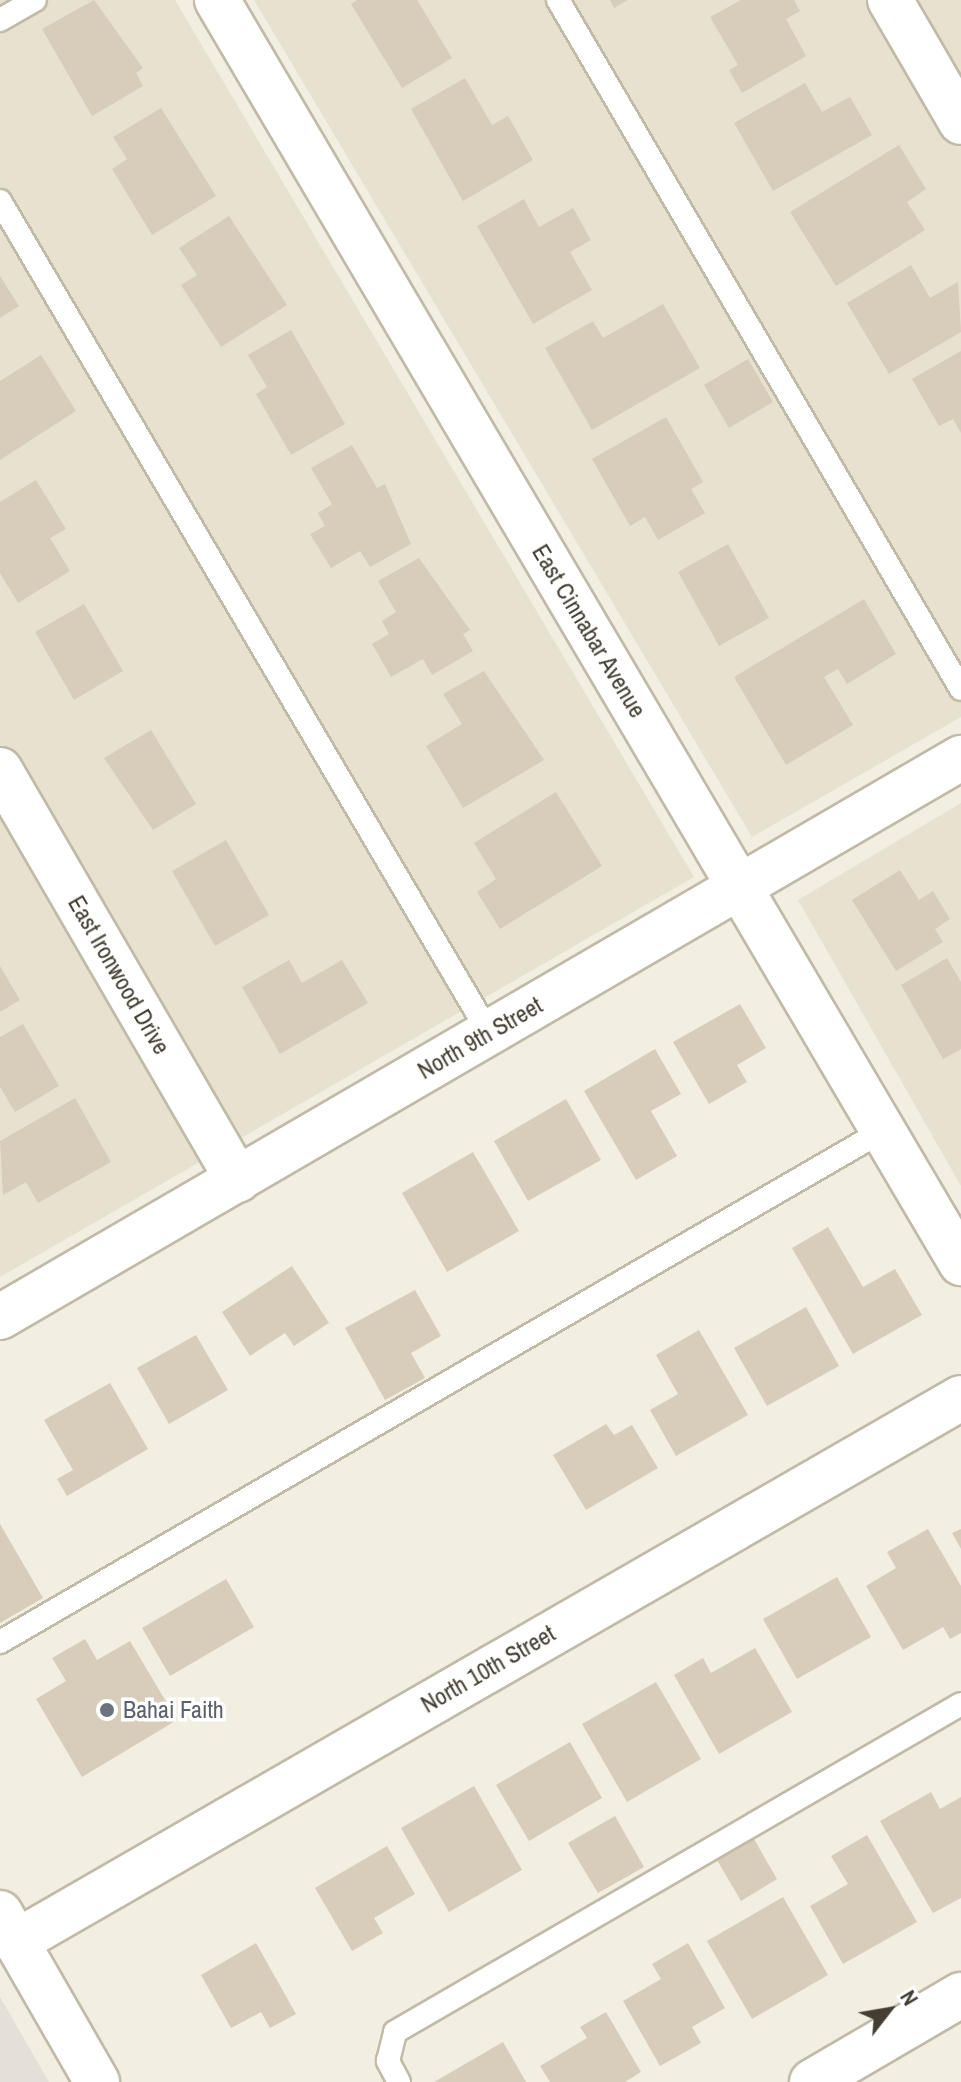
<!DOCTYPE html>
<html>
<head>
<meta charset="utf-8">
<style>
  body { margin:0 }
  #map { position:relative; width:961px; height:2082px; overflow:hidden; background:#f2eee2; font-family:"Archivo Narrow",sans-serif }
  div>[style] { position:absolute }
  .residential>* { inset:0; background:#e7e1d0 }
  .industrial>* { inset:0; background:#e4dfd8 }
  .building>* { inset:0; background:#d8cdba }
  .roads { filter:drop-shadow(2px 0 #c1baa7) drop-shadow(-2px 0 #c1baa7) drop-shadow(0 2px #c1baa7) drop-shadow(0 -2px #c1baa7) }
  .service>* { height:22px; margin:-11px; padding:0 11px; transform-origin:11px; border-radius:11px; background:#fff }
  .minor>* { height:44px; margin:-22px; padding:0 22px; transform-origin:22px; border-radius:22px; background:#fff }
  .tertiary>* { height:44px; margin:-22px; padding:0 22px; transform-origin:22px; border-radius:22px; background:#fff }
  .dots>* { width:22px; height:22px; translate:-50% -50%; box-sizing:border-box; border:4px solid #fff; border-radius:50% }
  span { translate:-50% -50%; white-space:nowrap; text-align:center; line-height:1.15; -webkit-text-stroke:7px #fff; paint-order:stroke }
  .street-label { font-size:24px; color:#443e32 }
  .worship-label { font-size:24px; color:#5b616d }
  .left { translate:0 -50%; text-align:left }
  .north { position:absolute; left:849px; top:1970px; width:80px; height:80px; -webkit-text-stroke:6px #fff; paint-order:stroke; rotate:59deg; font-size:22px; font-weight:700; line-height:32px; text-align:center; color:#443e32 }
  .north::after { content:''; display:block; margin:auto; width:28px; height:36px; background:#443e32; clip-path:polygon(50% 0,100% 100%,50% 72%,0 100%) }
</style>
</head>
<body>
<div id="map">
  <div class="residential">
    <i style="clip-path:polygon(0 0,175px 0,694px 877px,0 1277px)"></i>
    <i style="clip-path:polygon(254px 0,961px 0,961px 717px,752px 837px)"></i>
    <i style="clip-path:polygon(961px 803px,961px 1186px,798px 900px)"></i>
  </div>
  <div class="industrial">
    <i style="clip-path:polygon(0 1997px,49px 2082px,0 2082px)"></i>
  </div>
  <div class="building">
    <i style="clip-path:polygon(94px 0,143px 68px,136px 73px,143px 86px,92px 116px,42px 29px)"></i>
    <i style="clip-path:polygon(357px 0,417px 0,452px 58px,402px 88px,351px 4px)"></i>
    <i style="clip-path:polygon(610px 0,628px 0,614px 8px)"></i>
    <i style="clip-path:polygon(741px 0,794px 0,800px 11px,786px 19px,806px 56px,742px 93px,729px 70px,738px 65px,710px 17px)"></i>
    <i style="clip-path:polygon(465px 78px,492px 125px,508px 116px,533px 160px,463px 201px,411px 109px)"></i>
    <i style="clip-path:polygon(805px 83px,822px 112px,850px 97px,872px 135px,773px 191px,734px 123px)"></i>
    <i style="clip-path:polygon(161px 108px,216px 196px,152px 235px,112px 169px,127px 159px,113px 137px)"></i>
    <i style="clip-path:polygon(899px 145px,926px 189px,907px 202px,925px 230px,836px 286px,790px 212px)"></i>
    <i style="clip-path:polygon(524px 199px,539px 227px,573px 208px,591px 240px,570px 252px,592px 290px,533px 324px,477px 226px)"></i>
    <i style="clip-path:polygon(229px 216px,287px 305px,221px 347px,181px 285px,197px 275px,179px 248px)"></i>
    <i style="clip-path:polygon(911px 265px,930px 298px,958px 282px,961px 332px,889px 374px,847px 303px)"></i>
    <i style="clip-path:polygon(0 276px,19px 306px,0 318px)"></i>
    <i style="clip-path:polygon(663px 304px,700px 368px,592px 430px,545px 348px,593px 321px,603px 338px)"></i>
    <i style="clip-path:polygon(291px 330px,345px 424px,291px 455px,256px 394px,267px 387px,248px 355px)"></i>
    <i style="clip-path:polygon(961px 351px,961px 433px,953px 419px,939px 426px,912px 379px)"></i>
    <i style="clip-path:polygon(41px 355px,76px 411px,0 460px,0 381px)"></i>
    <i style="clip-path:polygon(748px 359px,773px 402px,729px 428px,704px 385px)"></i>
    <i style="clip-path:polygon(666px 417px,703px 482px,691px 489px,705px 513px,658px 540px,645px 517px,630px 526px,592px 459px)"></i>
    <i style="clip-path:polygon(352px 445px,377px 488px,385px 484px,411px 544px,370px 567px,360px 551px,331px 568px,310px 534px,325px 526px,318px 513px,332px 504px,311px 468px)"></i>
    <i style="clip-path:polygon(36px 480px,66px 529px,50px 538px,70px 571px,18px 603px,0 573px,0 502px)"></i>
    <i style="clip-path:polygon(728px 544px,769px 618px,719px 646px,678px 572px)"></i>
    <i style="clip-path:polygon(419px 558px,470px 630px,463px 634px,473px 651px,432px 675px,423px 659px,391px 677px,372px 644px,389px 634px,382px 621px,396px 612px,378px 581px)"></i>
    <i style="clip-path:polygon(864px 599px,896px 654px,847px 684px,838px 669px,824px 677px,853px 725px,786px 765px,734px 677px)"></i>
    <i style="clip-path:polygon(84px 604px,123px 671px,74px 700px,35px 632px)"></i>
    <i style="clip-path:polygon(484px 671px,544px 760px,463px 808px,426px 746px,462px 724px,443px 694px)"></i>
    <i style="clip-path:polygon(151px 730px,196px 804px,153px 830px,104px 758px)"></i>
    <i style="clip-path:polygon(556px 792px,602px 866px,500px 929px,477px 892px,496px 879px,474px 843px)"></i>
    <i style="clip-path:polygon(226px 840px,269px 915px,215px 946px,172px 871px)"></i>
    <i style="clip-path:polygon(900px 870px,919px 900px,933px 891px,950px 919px,935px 929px,943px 942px,896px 971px,852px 900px)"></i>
    <i style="clip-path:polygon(947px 958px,961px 982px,961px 1049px,943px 1059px,901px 985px)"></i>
    <i style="clip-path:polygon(289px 960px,302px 983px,342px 960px,368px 1003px,280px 1054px,242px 987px)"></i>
    <i style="clip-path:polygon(0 966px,20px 1000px,0 1012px)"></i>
    <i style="clip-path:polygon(740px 1004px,766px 1048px,737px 1065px,747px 1082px,709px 1104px,673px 1042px)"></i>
    <i style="clip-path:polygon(23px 1024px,59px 1086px,15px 1112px,0 1087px,0 1037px)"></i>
    <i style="clip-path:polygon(655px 1049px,681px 1094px,651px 1111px,677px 1156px,636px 1180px,584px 1091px)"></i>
    <i style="clip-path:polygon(75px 1098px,111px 1162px,38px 1203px,26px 1182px,3px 1195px,0 1141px)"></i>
    <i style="clip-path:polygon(566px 1099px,601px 1160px,528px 1201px,494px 1141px)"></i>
    <i style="clip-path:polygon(473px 1152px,519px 1231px,447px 1272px,402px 1193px)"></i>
    <i style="clip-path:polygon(828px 1227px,863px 1287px,895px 1269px,922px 1315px,853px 1354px,792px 1248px)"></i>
    <i style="clip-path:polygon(292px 1266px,329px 1323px,294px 1346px,285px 1333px,250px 1356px,222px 1312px)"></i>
    <i style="clip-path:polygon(415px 1290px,441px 1336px,411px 1353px,425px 1378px,385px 1400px,345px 1328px)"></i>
    <i style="clip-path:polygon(806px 1307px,839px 1366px,767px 1406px,734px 1348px)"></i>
    <i style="clip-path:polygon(699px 1330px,748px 1415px,676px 1456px,650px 1410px,678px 1394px,656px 1355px)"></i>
    <i style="clip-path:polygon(196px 1335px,228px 1390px,169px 1424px,137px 1368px)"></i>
    <i style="clip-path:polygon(110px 1383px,148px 1449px,67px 1496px,57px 1479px,73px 1470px,44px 1420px)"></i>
    <i style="clip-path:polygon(606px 1424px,614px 1435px,632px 1425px,658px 1468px,586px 1510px,553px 1455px)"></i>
    <i style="clip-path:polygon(0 1524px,43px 1598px,0 1623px)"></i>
    <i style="clip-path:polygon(928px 1529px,961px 1586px,961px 1633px,950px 1639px,943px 1627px,903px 1650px,866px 1586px,896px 1568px,887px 1552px)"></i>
    <i style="clip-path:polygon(961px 1529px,961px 1549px,952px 1533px)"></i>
    <i style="clip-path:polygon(837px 1577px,871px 1637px,797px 1679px,763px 1619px)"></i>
    <i style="clip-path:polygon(226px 1579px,254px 1627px,170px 1676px,142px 1628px)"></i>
    <i style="clip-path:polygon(85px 1639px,97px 1660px,130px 1641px,177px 1720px,82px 1777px,36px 1699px,66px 1681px,52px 1658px)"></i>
    <i style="clip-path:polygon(755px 1648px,792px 1712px,719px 1754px,674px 1675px,703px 1658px,711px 1673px)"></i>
    <i style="clip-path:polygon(656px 1682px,701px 1759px,627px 1802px,582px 1724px)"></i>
    <i style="clip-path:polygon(570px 1742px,602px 1798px,529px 1841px,496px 1785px)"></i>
    <i style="clip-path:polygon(474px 1786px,522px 1870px,449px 1912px,401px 1828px)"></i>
    <i style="clip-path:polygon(931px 1792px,940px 1809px,961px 1797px,961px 1898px,933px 1913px,880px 1821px)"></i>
    <i style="clip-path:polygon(615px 1816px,644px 1867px,598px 1893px,568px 1843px)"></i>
    <i style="clip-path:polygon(867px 1835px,917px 1922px,843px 1964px,810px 1906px,848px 1884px,831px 1856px)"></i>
    <i style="clip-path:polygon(754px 1839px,777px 1879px,741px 1901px,717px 1860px)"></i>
    <i style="clip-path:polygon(387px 1846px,415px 1894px,374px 1918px,383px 1933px,352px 1951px,315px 1888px)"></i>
    <i style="clip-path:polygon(783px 1897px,828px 1975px,752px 2019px,707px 1941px)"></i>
    <i style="clip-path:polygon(256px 1943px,296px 2014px,270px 2028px,261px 2012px,231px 2028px,201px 1975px)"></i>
    <i style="clip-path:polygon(688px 1943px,725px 2008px,692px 2027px,701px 2043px,660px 2066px,623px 2001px,661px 1979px,652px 1964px)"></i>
    <i style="clip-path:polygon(606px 2012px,641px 2072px,625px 2082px,550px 2082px,540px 2066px,587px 2038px,580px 2027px)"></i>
    <i style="clip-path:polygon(503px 2042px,526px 2082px,434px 2082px)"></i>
  </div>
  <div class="roads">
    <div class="service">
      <i style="left:558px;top:0;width:798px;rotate:59.68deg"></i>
      <i style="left:0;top:20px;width:40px;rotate:-29.7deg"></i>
      <i style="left:0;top:201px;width:965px;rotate:59.56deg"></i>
      <i style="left:0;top:1642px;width:1022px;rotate:-30.08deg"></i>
      <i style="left:399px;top:2082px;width:24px;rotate:-118deg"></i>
      <i style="left:388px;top:2061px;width:30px;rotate:-76deg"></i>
      <i style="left:395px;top:2032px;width:654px;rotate:-30.09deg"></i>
    </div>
    <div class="minor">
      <i style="left:217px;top:0;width:1466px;rotate:59.5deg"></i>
      <i style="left:890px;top:0;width:141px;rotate:59.8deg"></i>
      <i style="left:0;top:770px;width:474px;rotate:59.9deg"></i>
      <i style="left:0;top:1317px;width:1112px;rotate:-30.19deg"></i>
      <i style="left:16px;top:1942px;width:1090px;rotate:-29.93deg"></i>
      <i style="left:812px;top:2082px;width:173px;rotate:-30.3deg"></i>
    </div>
    <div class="tertiary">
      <i style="left:0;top:1913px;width:195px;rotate:60.1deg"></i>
    </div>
  </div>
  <div class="dots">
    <i style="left:107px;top:1710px;background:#6b7280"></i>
  </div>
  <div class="street-label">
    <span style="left:589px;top:631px;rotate:59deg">East Cinnabar Avenue</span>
    <span style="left:119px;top:975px;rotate:60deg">East Ironwood Drive</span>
    <span style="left:480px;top:1038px;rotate:-30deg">North 9th Street</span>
    <span style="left:488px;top:1669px;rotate:-30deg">North 10th Street</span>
  </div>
  <div class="worship-label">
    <span class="left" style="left:123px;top:1710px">Bahai Faith</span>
  </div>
  <div class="north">N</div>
</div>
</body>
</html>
